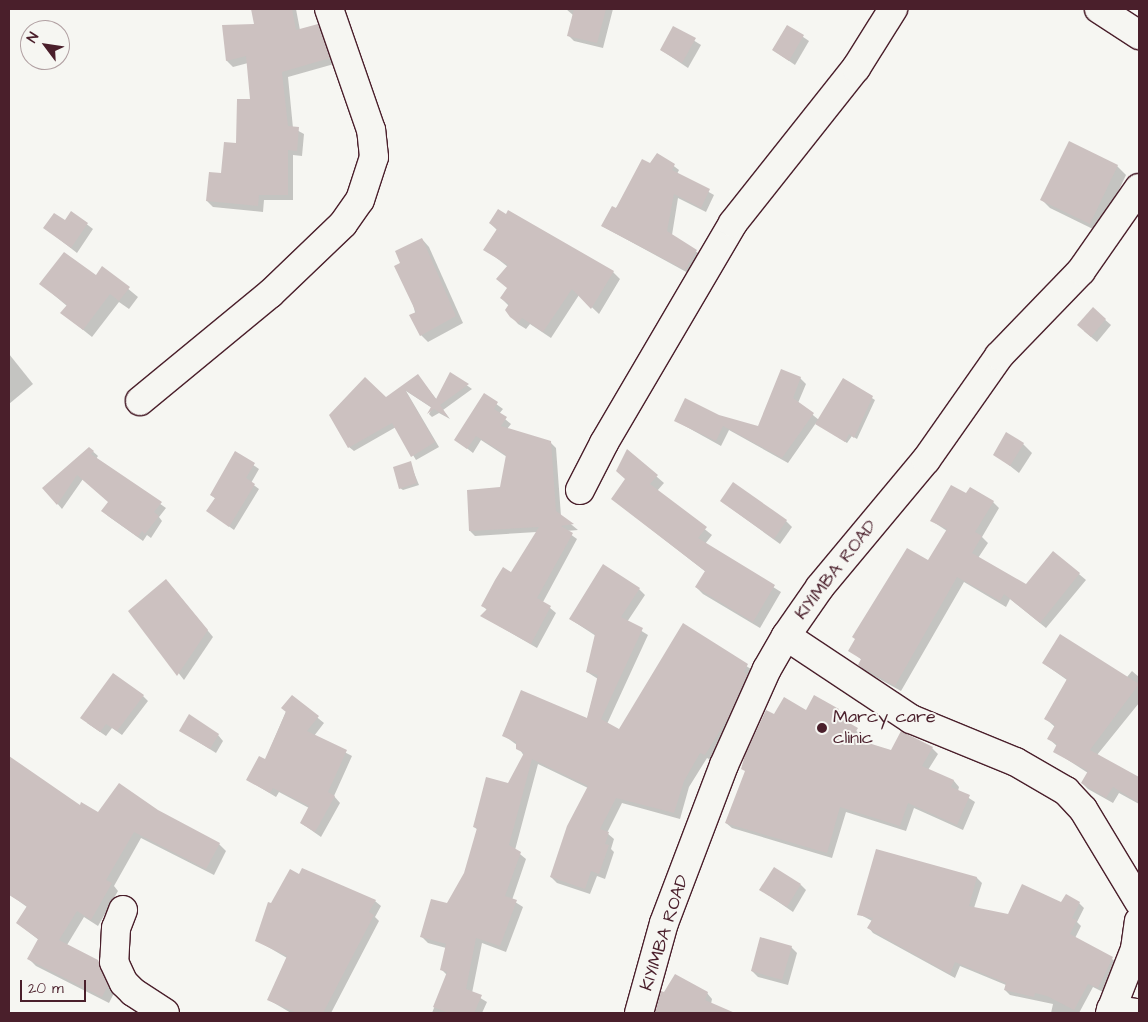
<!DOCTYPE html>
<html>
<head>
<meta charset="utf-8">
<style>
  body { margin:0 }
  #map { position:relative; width:1148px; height:1022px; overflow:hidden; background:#f6f6f2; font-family:"Architects Daughter",sans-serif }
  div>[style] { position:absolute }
  .shadow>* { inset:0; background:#0003 }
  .building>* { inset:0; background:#ccc1c0 }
  .roads { filter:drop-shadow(1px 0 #4a1f2b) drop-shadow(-1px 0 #4a1f2b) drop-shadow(0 1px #4a1f2b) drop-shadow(0 -1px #4a1f2b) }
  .minor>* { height:28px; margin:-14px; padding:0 14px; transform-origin:14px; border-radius:14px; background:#f6f6f2 }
  .dots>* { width:14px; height:14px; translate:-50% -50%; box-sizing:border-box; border:2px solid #f6f6f2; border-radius:50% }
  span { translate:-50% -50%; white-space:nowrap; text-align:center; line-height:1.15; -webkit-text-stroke:4px #f6f6f2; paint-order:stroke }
  .street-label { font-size:18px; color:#4a1f2b }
  .poi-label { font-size:18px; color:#4a1f2b }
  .left { translate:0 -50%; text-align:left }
  .frame { position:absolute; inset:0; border:10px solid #4a1f2b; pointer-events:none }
  .north { position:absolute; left:20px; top:20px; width:50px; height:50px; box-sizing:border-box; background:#f6f6f2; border:1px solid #b1a0a2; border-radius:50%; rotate:301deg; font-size:14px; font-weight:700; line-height:20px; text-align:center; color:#4a1f2b }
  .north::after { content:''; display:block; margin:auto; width:18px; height:22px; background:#4a1f2b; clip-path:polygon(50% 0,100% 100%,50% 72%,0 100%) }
  .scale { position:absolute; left:20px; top:980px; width:66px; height:22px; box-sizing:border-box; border:2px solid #4a1f2b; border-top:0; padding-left:6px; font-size:15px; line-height:18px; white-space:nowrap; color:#4a1f2b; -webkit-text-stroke:4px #f6f6f2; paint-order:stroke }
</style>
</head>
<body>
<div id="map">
  <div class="shadow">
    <i style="clip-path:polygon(252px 9px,296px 9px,300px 30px,317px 25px,323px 31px,334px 64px,288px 77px,293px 128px,304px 134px,302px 156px,293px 155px,293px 200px,264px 200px,263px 212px,213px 207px,207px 201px,238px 144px,251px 101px,248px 63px,233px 67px,227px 61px,223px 27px,255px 25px)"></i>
    <i style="clip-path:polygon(566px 9px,613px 9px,603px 48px,574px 41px,568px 35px,573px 15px)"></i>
    <i style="clip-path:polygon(787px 26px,809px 41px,795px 65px,773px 50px)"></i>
    <i style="clip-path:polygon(674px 28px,701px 45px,688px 68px,661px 50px)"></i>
    <i style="clip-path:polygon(1069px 143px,1117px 166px,1126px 175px,1099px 232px,1050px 208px,1042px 200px)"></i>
    <i style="clip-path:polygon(658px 154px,679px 170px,677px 174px,714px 195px,706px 212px,678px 198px,672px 235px,701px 255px,690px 274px,602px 226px)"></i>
    <i style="clip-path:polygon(72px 213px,93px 229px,77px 253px,45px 228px,65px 222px)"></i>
    <i style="clip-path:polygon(490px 223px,613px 272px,620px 279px,599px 314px,579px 295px,551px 338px,530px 324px,526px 329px,518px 324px,511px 316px,509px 306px,501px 298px,508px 289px,508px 267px,485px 249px,497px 230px)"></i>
    <i style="clip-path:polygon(422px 239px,429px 247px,463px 323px,428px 342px,421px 335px,402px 263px)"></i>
    <i style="clip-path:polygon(103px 268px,138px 297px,129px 309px,119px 302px,92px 337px,62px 313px,67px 306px,41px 284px,96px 277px)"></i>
    <i style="clip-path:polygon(1093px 309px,1111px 325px,1097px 342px,1084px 331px)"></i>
    <i style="clip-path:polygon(9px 354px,33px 384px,9px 404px)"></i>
    <i style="clip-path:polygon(451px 374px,472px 389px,443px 410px,450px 419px,439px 413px,432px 417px,429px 414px,432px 408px,406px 391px,439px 447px,416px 460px,396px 427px,354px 451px,349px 447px,386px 399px,418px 376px,437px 400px)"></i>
    <i style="clip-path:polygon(800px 378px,806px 384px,798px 403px,819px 420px,844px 380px,875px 400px,857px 439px,852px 436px,847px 443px,816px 423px,788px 463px,729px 430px,721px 446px,676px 421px,719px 416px,759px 428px)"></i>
    <i style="clip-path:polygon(484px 395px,503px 409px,499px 414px,511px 424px,507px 429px,550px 442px,556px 448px,561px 516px,578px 530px,566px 531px,577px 539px,543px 602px,556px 613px,537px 648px,482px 616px,488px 611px,483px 606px,512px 574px,537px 532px,475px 536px,470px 531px,501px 489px,507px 457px,481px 440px,473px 453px,456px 440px)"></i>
    <i style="clip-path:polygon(1023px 444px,1032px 453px,1019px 473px,995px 454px)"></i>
    <i style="clip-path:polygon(89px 448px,98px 456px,96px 459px,166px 508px,159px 517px,162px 521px,151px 538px,147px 535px,143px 541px,108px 516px,103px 511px,110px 502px,83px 479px,62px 509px,44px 488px)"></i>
    <i style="clip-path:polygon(627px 451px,664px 483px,657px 491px,712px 535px,705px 544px,781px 592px,760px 628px,703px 594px,696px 587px,706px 572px,620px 505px,626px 479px)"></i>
    <i style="clip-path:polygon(236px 453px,259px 469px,251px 483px,259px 489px,234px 530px,208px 511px,216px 499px,211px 495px)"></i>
    <i style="clip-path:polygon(410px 463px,419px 485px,403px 490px,400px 488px)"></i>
    <i style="clip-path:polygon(966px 495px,993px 502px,999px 508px,982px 537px,988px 543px,978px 558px,1026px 585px,1053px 552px,1086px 580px,1046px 628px,1010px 599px,1006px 607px,964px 582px,901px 691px,865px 671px,859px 665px,862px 660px,850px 650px,928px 562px,947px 531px,932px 521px)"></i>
    <i style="clip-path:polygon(721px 501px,786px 521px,792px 527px,780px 544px)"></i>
    <i style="clip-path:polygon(172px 587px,213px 637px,184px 680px,130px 611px)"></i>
    <i style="clip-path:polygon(639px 589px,645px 595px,627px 622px,648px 635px,607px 724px,620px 730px,683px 625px,754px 671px,711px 760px,707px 758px,689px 787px,680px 819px,622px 803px,607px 833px,614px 839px,611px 849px,614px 852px,605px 879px,597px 876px,590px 894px,557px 883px,551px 877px,588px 788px,538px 764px,515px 850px,526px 859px,512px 900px,523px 907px,506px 952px,482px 943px,472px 993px,487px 1002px,482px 1013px,432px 1013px,447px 975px,442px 970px,446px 948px,428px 943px,422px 937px,447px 904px,465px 874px,478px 830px,474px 827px,508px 784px,524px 756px,517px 745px,503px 735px,587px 719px,598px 679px,587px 672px,596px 636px,570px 619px)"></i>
    <i style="clip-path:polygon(1043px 663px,1127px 677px,1132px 671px,1139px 677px,1139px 703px,1097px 755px,1139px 779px,1139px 804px,1119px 793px,1113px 803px,1088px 789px,1082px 783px,1088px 773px,1054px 751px,1057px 746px,1049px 739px,1055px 727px,1046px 719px,1067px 680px)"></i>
    <i style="clip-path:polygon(143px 696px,148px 701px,122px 735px,112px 728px,106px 736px,87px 723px)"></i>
    <i style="clip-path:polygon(292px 697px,324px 723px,314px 736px,352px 756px,334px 796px,340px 803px,321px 837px,301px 823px,309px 808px,279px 792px,276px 797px,248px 780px,265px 761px)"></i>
    <i style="clip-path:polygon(838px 710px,844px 715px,841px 720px,862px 735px,859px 741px,892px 751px,932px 748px,938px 754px,928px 770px,954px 781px,959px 787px,958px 791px,975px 802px,963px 830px,914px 808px,906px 831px,846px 812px,832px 858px,732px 828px,726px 823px,774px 716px)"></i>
    <i style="clip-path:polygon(181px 731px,218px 735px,223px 741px,216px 753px)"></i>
    <i style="clip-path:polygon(12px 760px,80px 806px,99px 814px,157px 811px,219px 844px,226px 851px,214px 875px,141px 838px,114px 886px,118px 891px,98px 926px,84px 917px,67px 945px,105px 969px,114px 993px,109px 1003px,36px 966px,29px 959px,39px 940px,17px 923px,27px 907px,9px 894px,9px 764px)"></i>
    <i style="clip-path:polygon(877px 850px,977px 878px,982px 883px,974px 908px,1009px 915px,1062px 903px,1079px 903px,1084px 908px,1077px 922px,1081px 926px,1075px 938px,1117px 962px,1103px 992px,1093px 987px,1079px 1013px,1051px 1013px,1053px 1004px,1010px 995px,1005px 990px,1006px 985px,960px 966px,955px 978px,873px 933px,869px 928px,872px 921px,859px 914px)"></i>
    <i style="clip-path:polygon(300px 876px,375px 901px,381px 906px,375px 917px,379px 921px,331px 1013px,291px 1013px,269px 1000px,287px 958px,256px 940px,271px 905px)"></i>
    <i style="clip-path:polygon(801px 885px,806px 890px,793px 912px,761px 890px)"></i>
    <i style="clip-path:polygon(791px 947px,797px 953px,788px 985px,758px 977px,752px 971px)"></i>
    <i style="clip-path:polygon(662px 993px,707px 993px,712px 999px,711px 1004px,733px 1013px,656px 1013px)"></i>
  </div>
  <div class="building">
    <i style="clip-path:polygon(251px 9px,292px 9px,296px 30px,318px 24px,330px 58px,282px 72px,288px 126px,299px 127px,297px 151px,288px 150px,288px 195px,259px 195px,258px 206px,206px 201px,209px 172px,221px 173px,224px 142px,236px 143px,237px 99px,250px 99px,246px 56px,226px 61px,222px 25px,254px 24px)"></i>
    <i style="clip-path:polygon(574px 9px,606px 9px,597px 43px,567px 36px)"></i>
    <i style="clip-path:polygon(787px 25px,804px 35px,789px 61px,772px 50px)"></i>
    <i style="clip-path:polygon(673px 26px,696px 38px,682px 63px,660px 50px)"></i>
    <i style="clip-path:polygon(1069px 141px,1118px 165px,1090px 224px,1040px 200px)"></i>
    <i style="clip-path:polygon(657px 153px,675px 164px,672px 170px,710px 189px,701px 208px,674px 194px,667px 231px,697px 250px,685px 270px,601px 226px,612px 206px,616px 208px,642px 159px,650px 163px)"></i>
    <i style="clip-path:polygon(498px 209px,506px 214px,508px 210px,614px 271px,591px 309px,572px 289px,543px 332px,522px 318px,518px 323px,510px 317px,505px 310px,509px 304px,500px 298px,507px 288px,496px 279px,508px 265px,483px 250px,497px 229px,489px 223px)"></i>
    <i style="clip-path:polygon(71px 211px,88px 223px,71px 248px,43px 228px,54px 213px,65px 220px)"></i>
    <i style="clip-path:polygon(422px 238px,456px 316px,420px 336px,409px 315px,416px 312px,394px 266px,400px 263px,395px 251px)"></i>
    <i style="clip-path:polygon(64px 252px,96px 275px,102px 266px,130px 287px,119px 301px,110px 294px,83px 330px,60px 313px,67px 305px,39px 284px)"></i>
    <i style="clip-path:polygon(1093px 307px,1106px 319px,1091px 337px,1077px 325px)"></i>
    <i style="clip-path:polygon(781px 369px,801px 377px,793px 398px,814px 413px,782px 458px,723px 426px,716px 441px,674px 421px,685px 398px,719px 415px,758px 426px)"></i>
    <i style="clip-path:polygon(450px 372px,469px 384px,440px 405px,449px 418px,434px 409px,427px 414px,431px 407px,405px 390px,435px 442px,411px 457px,392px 423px,348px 448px,329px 415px,365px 377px,386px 397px,418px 374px,436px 399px)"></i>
    <i style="clip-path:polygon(843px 378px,873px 396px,854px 438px,849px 434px,845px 442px,815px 424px)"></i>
    <i style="clip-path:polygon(484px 393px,498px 402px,494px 409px,507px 417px,501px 426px,551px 441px,556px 511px,574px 524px,561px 526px,573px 533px,537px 598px,551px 606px,531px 644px,480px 616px,487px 609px,481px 606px,495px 580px,503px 567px,511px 572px,539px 527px,469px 531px,467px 490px,500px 487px,506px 455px,476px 436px,467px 449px,454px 440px)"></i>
    <i style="clip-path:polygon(1006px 432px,1024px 443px,1010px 466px,993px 455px)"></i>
    <i style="clip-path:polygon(89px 447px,94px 451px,91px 454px,162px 502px,154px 512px,159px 516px,145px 534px,142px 531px,138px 537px,101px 511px,108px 502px,77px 475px,57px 505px,42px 488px)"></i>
    <i style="clip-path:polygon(627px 449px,658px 475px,650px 484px,707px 527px,698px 538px,775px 585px,753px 622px,695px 587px,705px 571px,611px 499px,625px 479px,616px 471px)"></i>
    <i style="clip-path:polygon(235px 451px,255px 463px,246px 478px,255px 484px,229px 527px,206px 511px,215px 498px,210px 495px)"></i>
    <i style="clip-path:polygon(411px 461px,417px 483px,399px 489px,393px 467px)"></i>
    <i style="clip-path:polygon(733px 482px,787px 520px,774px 539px,720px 501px)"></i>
    <i style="clip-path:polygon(951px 485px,966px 493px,970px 487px,994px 501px,975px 532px,982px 536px,972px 553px,1026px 584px,1053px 551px,1080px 573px,1040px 623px,1004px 594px,1000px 601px,957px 577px,895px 686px,858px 665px,861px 659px,848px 651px,855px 639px,852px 637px,907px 548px,928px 560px,947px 529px,930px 521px)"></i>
    <i style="clip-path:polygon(603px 564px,640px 588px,621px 617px,643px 628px,601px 719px,619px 729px,683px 623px,748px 664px,744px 672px,747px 674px,729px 716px,705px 755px,700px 753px,684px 781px,674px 813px,616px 798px,600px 829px,609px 832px,605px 844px,609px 845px,599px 874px,591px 871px,585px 889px,550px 877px,567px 826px,588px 786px,532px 759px,509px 845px,521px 852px,505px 896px,517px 900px,500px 946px,476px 938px,466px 989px,482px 995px,474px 1013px,449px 1013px,433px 1007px,447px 972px,440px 970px,446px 944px,420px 937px,431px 899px,447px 903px,464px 873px,477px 828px,473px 827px,486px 777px,508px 783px,524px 753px,516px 749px,516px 742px,502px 736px,521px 690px,587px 718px,598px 675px,586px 672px,595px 634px,569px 619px)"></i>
    <i style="clip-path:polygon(166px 579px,208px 630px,177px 676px,128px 611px)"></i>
    <i style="clip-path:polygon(1060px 634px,1139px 684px,1090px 750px,1139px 777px,1139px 803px,1113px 787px,1106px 798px,1081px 783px,1088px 771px,1053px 752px,1057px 744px,1047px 739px,1055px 725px,1044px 719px,1067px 679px,1042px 663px)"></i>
    <i style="clip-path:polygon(113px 673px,144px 695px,117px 731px,106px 724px,100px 732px,80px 718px)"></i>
    <i style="clip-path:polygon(292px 695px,319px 716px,307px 731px,347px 750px,328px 792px,335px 796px,315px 832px,300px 823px,309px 806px,273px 788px,270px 793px,246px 780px,259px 756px,265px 759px,286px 712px,281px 708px)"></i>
    <i style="clip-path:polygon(814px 695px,839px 709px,835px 715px,858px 728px,852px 738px,891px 750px,901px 731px,933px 747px,922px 766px,954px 780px,951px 787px,970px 795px,957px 825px,908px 803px,900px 826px,840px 807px,827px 853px,725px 823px,745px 771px,741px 769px,745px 755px,766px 710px,774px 714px,784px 697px,806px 710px)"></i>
    <i style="clip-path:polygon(189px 714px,219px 734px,210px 749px,179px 731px)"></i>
    <i style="clip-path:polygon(9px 756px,80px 805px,81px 802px,98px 812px,119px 783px,158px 810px,220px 843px,206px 869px,134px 832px,106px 880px,112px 883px,91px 920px,77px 911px,59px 940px,98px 960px,108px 985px,102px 997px,27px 959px,38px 939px,16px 923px,27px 906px,9px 895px)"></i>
    <i style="clip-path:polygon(876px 849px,977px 877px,969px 906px,1008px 914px,1022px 884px,1061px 902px,1066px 894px,1080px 902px,1072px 918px,1077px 920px,1070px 934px,1113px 957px,1098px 988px,1088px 984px,1074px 1010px,1047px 996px,1035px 993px,1034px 997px,1004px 990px,1006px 983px,955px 962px,950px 974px,867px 928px,873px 918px,857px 915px)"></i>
    <i style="clip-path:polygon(774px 867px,801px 884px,787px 907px,759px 890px)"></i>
    <i style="clip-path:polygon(302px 868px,376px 900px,369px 912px,374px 915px,323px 1013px,297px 1013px,267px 1000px,287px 956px,255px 941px,268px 902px,271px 903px,290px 869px,299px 874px)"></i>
    <i style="clip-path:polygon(760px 937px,792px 946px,782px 980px,751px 971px)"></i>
    <i style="clip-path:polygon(675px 974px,708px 992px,705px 1000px,735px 1013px,655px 1013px,661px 991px,664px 992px)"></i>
  </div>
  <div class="roads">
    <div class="minor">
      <i style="left:1099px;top:9px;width:48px;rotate:33deg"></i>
      <i style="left:140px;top:401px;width:168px;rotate:-39.5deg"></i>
      <i style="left:270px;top:294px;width:101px;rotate:-43.8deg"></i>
      <i style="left:343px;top:224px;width:29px;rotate:-55deg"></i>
      <i style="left:360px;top:200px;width:45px;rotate:-72deg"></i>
      <i style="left:374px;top:157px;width:27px;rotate:-96deg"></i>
      <i style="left:371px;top:130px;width:128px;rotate:-109.1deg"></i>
      <i style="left:580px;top:490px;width:53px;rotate:-62.9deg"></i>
      <i style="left:604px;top:443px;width:255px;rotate:-59.6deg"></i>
      <i style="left:733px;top:223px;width:198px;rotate:-51.6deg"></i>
      <i style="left:856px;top:68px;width:70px;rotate:-57.9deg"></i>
      <i style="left:786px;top:636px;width:150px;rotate:33.6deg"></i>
      <i style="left:911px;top:719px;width:113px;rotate:22.3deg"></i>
      <i style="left:1016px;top:762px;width:58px;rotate:30.1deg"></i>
      <i style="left:1066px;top:791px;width:25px;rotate:47deg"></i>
      <i style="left:1083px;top:809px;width:109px;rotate:58.9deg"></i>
      <i style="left:123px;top:910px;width:19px;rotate:111deg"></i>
      <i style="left:116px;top:928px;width:34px;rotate:93deg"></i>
      <i style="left:114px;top:962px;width:23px;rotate:65deg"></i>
      <i style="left:124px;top:983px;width:13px;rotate:45deg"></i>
      <i style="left:133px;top:992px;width:38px;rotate:33deg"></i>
      <i style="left:1111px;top:1009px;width:26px;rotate:9deg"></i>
      <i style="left:639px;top:1013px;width:93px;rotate:-74.5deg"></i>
      <i style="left:664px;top:923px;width:169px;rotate:-69.2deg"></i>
      <i style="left:724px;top:765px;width:105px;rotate:-65.9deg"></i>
      <i style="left:767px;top:669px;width:38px;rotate:-60deg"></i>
      <i style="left:786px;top:636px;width:60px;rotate:-55.2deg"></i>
      <i style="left:820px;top:587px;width:165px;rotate:-50.2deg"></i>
      <i style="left:926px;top:460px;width:127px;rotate:-54.9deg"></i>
      <i style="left:999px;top:356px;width:118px;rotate:-46deg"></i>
      <i style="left:1081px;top:271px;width:101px;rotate:-55.1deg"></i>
      <i style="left:1110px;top:1013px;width:69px;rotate:-68.7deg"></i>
      <i style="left:1135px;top:949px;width:28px;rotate:-82deg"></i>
    </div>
  </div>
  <div class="dots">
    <i style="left:822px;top:728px;background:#4a1f2b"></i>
  </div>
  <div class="street-label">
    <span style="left:836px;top:570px;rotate:-52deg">KIYIMBA ROAD</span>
    <span style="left:665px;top:933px;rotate:-72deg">KIYIMBA ROAD</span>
  </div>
  <div class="poi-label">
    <span class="left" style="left:833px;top:728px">Marcy care<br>clinic</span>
  </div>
  <div class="frame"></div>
  <div class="north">N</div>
  <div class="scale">20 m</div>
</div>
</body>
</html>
